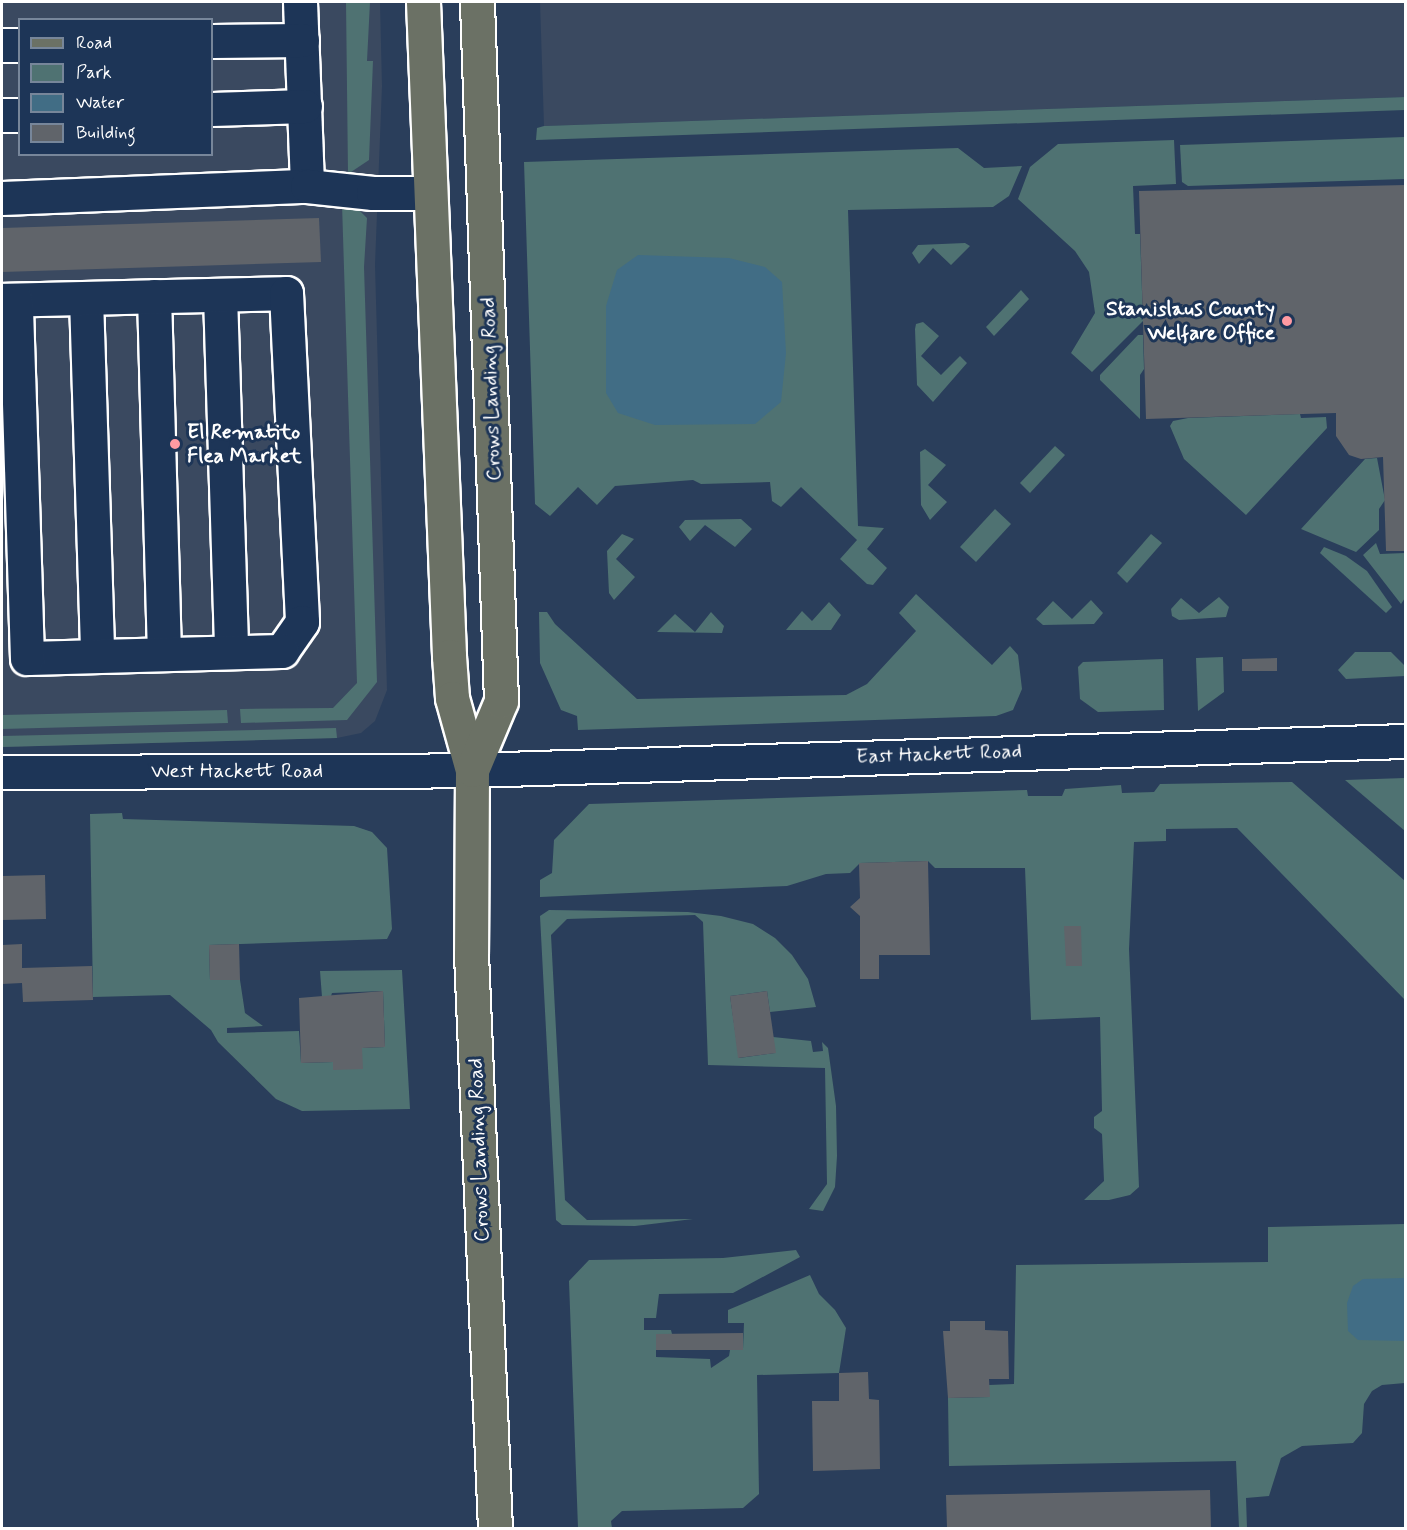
<!DOCTYPE html>
<html>
<head>
<meta charset="utf-8">
<style>
  body { margin:0 }
  #map { position:relative; width:1407px; height:1530px; overflow:hidden; background:#2a3e5b; font-family:Mynerve,sans-serif }
  div>[style] { position:absolute }
  .built>* { inset:0; background:#3a4960 }
  .green>* { inset:0; background:#4f7272 }
  .water>* { inset:0; background:#416d85 }
  .building>* { inset:0; background:#60646a }
  .roads { filter:drop-shadow(2px 0 #fff) drop-shadow(-2px 0 #fff) drop-shadow(0 2px #fff) drop-shadow(0 -2px #fff) }
  .minor>* { height:33px; margin:-16.5px; padding:0 16.5px; transform-origin:16.5px; border-radius:16.5px; background:#1d3557 }
  .major>* { height:33px; margin:-16.5px; padding:0 16.5px; transform-origin:16.5px; border-radius:16.5px; background:#6b7165 }
  .dots>* { width:16px; height:16px; translate:-50% -50%; box-sizing:border-box; border:3px solid #1d3557; border-radius:50% }
  span { translate:-50% -50%; white-space:nowrap; text-align:center; line-height:1.15; -webkit-text-stroke:6px #1d3557; paint-order:stroke }
  .poi-label { font-size:21px; color:#fff; font-weight:700 }
  .right { translate:-100% -50%; text-align:right }
  .left { translate:0 -50%; text-align:left }
  .street-label { font-size:21px; color:#fff }
  .frame { position:absolute; inset:0; border:3px solid #fff; pointer-events:none }
  .legend { position:absolute; left:18px; top:18px; width:195px; height:138px; box-sizing:border-box; background:#1d3557; border:2px solid #77869a; margin:0; padding:8px 10px; list-style:none; font-size:18px; color:#fff }
  .legend li { display:flex; align-items:center; gap:12px; height:30px }
  .legend b { width:30px; border:2px solid #77869a }
</style>
</head>
<body>
<div id="map">
  <div class="built">
    <i style="clip-path:polygon(evenodd,2px 2px,380px 2px,382px 86px,375px 265px,387px 690px,375px 721px,361px 733px,337px 738px,2px 747px,2px 2px,20px 20px,212px 20px,212px 154px,20px 154px,20px 20px)"></i>
    <i style="clip-path:polygon(540px 2px,1405px 2px,1405px 97px,544px 126px)"></i>
  </div>
  <div class="green">
    <i style="clip-path:polygon(346px 2px,370px 2px,367px 61px,373px 61px,369px 160px,348px 174px)"></i>
    <i style="clip-path:polygon(1406px 97px,1405px 110px,536px 140px,537px 128px,544px 126px)"></i>
    <i style="clip-path:polygon(1405px 137px,1405px 179px,1188px 186px,1182px 182px,1180px 145px)"></i>
    <i style="clip-path:polygon(1174px 140px,1176px 184px,1133px 186px,1135px 234px,1140px 234px,1143px 321px,1092px 372px,1071px 353px,1095px 313px,1089px 272px,1075px 251px,1018px 199px,1030px 167px,1058px 144px)"></i>
    <i style="clip-path:polygon(958px 148px,984px 168px,1022px 166px,1009px 196px,993px 207px,848px 210px,858px 526px,884px 528px,867px 549px,887px 568px,873px 585px,867px 584px,840px 559px,857px 540px,801px 487px,781px 507px,772px 501px,770px 482px,701px 484px,693px 480px,615px 486px,597px 505px,578px 487px,550px 516px,535px 504px,524px 162px)"></i>
    <i style="clip-path:polygon(342px 204px,360px 211px,367px 218px,364px 267px,377px 682px,347px 720px,241px 723px,240px 709px,333px 708px,357px 683px)"></i>
    <i style="clip-path:polygon(965px 243px,970px 246px,951px 265px,933px 248px,919px 264px,912px 253px,918px 245px)"></i>
    <i style="clip-path:polygon(1021px 290px,1029px 299px,994px 336px,986px 327px)"></i>
    <i style="clip-path:polygon(923px 322px,939px 336px,921px 356px,941px 375px,960px 356px,967px 363px,933px 402px,917px 385px,915px 329px,916px 324px)"></i>
    <i style="clip-path:polygon(1138px 335px,1143px 335px,1144px 369px,1140px 375px,1140px 419px,1100px 380px,1100px 375px)"></i>
    <i style="clip-path:polygon(1300px 414px,1301px 418px,1326px 417px,1327px 428px,1246px 515px,1184px 459px,1170px 426px,1173px 421px,1188px 418px)"></i>
    <i style="clip-path:polygon(1055px 446px,1065px 455px,1030px 493px,1020px 483px)"></i>
    <i style="clip-path:polygon(925px 449px,946px 465px,928px 485px,947px 502px,930px 520px,921px 505px,920px 452px)"></i>
    <i style="clip-path:polygon(1377px 458px,1385px 500px,1379px 509px,1379px 530px,1356px 552px,1301px 529px,1365px 459px)"></i>
    <i style="clip-path:polygon(995px 509px,1011px 524px,976px 562px,960px 547px)"></i>
    <i style="clip-path:polygon(741px 519px,752px 529px,735px 547px,705px 525px,690px 541px,679px 527px,685px 520px)"></i>
    <i style="clip-path:polygon(622px 534px,634px 539px,616px 559px,635px 577px,614px 600px,609px 593px,607px 551px)"></i>
    <i style="clip-path:polygon(1151px 534px,1162px 543px,1127px 583px,1117px 573px)"></i>
    <i style="clip-path:polygon(1376px 543px,1380px 554px,1405px 553px,1405px 598px,1401px 604px,1363px 555px)"></i>
    <i style="clip-path:polygon(1324px 547px,1346px 556px,1367px 571px,1392px 607px,1386px 613px,1320px 553px)"></i>
    <i style="clip-path:polygon(916px 594px,992px 665px,1010px 646px,1018px 655px,1022px 689px,1013px 710px,996px 716px,578px 730px,577px 716px,561px 710px,540px 663px,539px 612px,547px 612px,555px 624px,637px 699px,846px 695px,867px 684px,916px 631px,899px 613px)"></i>
    <i style="clip-path:polygon(1219px 597px,1229px 607px,1226px 617px,1179px 620px,1172px 616px,1171px 609px,1181px 598px,1199px 613px)"></i>
    <i style="clip-path:polygon(1091px 600px,1103px 613px,1094px 624px,1043px 625px,1036px 619px,1053px 601px,1072px 619px)"></i>
    <i style="clip-path:polygon(829px 602px,841px 615px,831px 630px,786px 630px,802px 611px,812px 621px)"></i>
    <i style="clip-path:polygon(711px 612px,724px 626px,722px 633px,657px 632px,675px 614px,695px 632px)"></i>
    <i style="clip-path:polygon(1355px 652px,1391px 652px,1405px 666px,1405px 676px,1346px 679px,1338px 670px)"></i>
    <i style="clip-path:polygon(1223px 657px,1224px 692px,1198px 711px,1196px 658px)"></i>
    <i style="clip-path:polygon(1163px 659px,1164px 710px,1098px 712px,1080px 699px,1078px 667px,1083px 662px)"></i>
    <i style="clip-path:polygon(227px 710px,228px 723px,2px 729px,2px 715px)"></i>
    <i style="clip-path:polygon(336px 728px,337px 738px,2px 747px,2px 736px)"></i>
    <i style="clip-path:polygon(1405px 778px,1405px 831px,1345px 780px)"></i>
    <i style="clip-path:polygon(1292px 782px,1405px 881px,1405px 1000px,1237px 828px,1166px 829px,1166px 841px,1134px 842px,1129px 949px,1139px 1187px,1130px 1195px,1109px 1200px,1084px 1200px,1104px 1181px,1102px 1134px,1094px 1128px,1094px 1117px,1102px 1111px,1100px 1017px,1031px 1020px,1025px 868px,935px 868px,928px 861px,860px 863px,850px 873px,826px 874px,787px 886px,540px 897px,540px 880px,552px 873px,554px 840px,589px 804px,1027px 790px,1028px 796px,1062px 796px,1065px 789px,1121px 785px,1122px 793px,1154px 792px,1160px 784px)"></i>
    <i style="clip-path:polygon(122px 813px,123px 819px,354px 826px,372px 832px,387px 848px,392px 929px,387px 939px,209px 945px,210px 980px,240px 980px,245px 1013px,263px 1026px,227px 1028px,227px 1033px,299px 1031px,301px 1063px,333px 1062px,362px 1048px,385px 1047px,383px 991px,332px 993px,331px 996px,322px 997px,320px 971px,402px 970px,410px 1109px,302px 1111px,276px 1099px,218px 1042px,211px 1030px,170px 995px,93px 997px,90px 814px)"></i>
    <i style="clip-path:polygon(549px 910px,688px 912px,721px 916px,753px 924px,775px 938px,792px 955px,808px 979px,816px 1007px,770px 1012px,767px 991px,730px 996px,739px 1058px,775px 1053px,773px 1037px,811px 1041px,813px 1052px,823px 1051px,822px 1042px,828px 1048px,836px 1106px,837px 1156px,835px 1187px,823px 1211px,809px 1209px,827px 1184px,825px 1068px,708px 1065px,703px 922px,695px 915px,567px 919px,551px 935px,565px 1200px,587px 1220px,693px 1219px,635px 1226px,562px 1225px,556px 1220px,540px 916px)"></i>
    <i style="clip-path:polygon(1405px 1224px,1405px 1383px,1382px 1385px,1372px 1391px,1364px 1404px,1362px 1433px,1353px 1443px,1302px 1446px,1281px 1458px,1269px 1496px,1246px 1498px,1247px 1528px,1239px 1528px,1236px 1461px,949px 1466px,948px 1398px,989px 1397px,989px 1385px,1014px 1384px,1016px 1265px,1268px 1262px,1268px 1227px)"></i>
    <i style="clip-path:polygon(796px 1250px,800px 1257px,733px 1293px,659px 1294px,656px 1318px,644px 1318px,644px 1330px,671px 1330px,672px 1334px,656px 1334px,656px 1357px,710px 1359px,711px 1368px,729px 1356px,730px 1350px,743px 1349px,744px 1323px,728px 1323px,728px 1310px,810px 1275px,819px 1294px,835px 1310px,846px 1328px,839px 1373px,757px 1375px,759px 1494px,743px 1508px,622px 1511px,611px 1521px,612px 1528px,578px 1528px,569px 1281px,589px 1260px,723px 1258px)"></i>
  </div>
  <div class="water">
    <i style="clip-path:polygon(638px 255px,729px 258px,765px 267px,782px 282px,786px 353px,781px 402px,755px 424px,655px 425px,618px 413px,606px 393px,606px 306px,617px 270px)"></i>
    <i style="clip-path:polygon(1405px 1278px,1405px 1341px,1358px 1340px,1348px 1331px,1347px 1303px,1353px 1286px,1363px 1279px)"></i>
  </div>
  <div class="building">
    <i style="clip-path:polygon(1406px 185px,1406px 551px,1386px 551px,1383px 457px,1361px 459px,1349px 455px,1336px 436px,1336px 413px,1146px 419px,1139px 191px)"></i>
    <i style="clip-path:polygon(319px 218px,321px 262px,2px 272px,2px 228px)"></i>
    <i style="clip-path:polygon(1277px 658px,1277px 671px,1242px 671px,1242px 659px)"></i>
    <i style="clip-path:polygon(928px 861px,930px 955px,879px 955px,879px 979px,860px 979px,860px 916px,850px 907px,860px 898px,859px 863px)"></i>
    <i style="clip-path:polygon(45px 875px,46px 919px,2px 920px,2px 876px)"></i>
    <i style="clip-path:polygon(1064px 926px,1081px 926px,1082px 966px,1066px 966px)"></i>
    <i style="clip-path:polygon(22px 944px,22px 968px,92px 966px,93px 1000px,23px 1002px,22px 983px,2px 984px,2px 945px)"></i>
    <i style="clip-path:polygon(239px 944px,240px 980px,210px 980px,209px 945px)"></i>
    <i style="clip-path:polygon(383px 991px,385px 1047px,362px 1048px,363px 1069px,333px 1070px,333px 1062px,301px 1063px,299px 998px)"></i>
    <i style="clip-path:polygon(767px 991px,776px 1053px,738px 1058px,730px 996px)"></i>
    <i style="clip-path:polygon(950px 1321px,985px 1321px,985px 1330px,1008px 1331px,1009px 1379px,989px 1379px,990px 1397px,948px 1398px,943px 1331px,950px 1331px)"></i>
    <i style="clip-path:polygon(743px 1333px,743px 1350px,656px 1350px,656px 1334px)"></i>
    <i style="clip-path:polygon(868px 1372px,869px 1399px,879px 1400px,880px 1469px,813px 1471px,812px 1401px,839px 1401px,839px 1373px)"></i>
    <i style="clip-path:polygon(1210px 1490px,1211px 1528px,947px 1528px,946px 1495px)"></i>
  </div>
  <div class="roads">
    <div class="minor">
      <i style="left:300px;top:2px;width:184px;rotate:87.8deg"></i>
      <i style="left:212px;top:41px;width:90px;rotate:-0.6deg"></i>
      <i style="left:2px;top:45px;width:18px"></i>
      <i style="left:212px;top:109px;width:93px;rotate:-1.8deg"></i>
      <i style="left:2px;top:115px;width:18px"></i>
      <i style="left:2px;top:198px;width:305px;rotate:-2.3deg"></i>
      <i style="left:307px;top:186px;width:66px;rotate:6.1deg"></i>
      <i style="left:373px;top:193px;width:57px"></i>
      <i style="left:220px;top:295px;width:357px;rotate:88.2deg"></i>
      <i style="left:154px;top:296px;width:358px;rotate:88.4deg"></i>
      <i style="left:86px;top:298px;width:357px;rotate:88.2deg"></i>
      <i style="left:2px;top:300px;width:284px;rotate:-1.4deg"></i>
      <i style="left:286px;top:293px;width:329px;rotate:87.2deg"></i>
      <i style="left:302px;top:622px;width:35px;rotate:125deg"></i>
      <i style="left:282px;top:651px;width:255px;rotate:178.4deg"></i>
      <i style="left:27px;top:658px;width:357px;rotate:-91.8deg"></i>
      <i style="left:2px;top:772px;width:470px;rotate:-0.2deg"></i>
      <i style="left:472px;top:770px;width:934px;rotate:-1.78deg"></i>
    </div>
    <div class="major">
      <i style="left:423px;top:2px;width:655px;rotate:87.72deg"></i>
      <i style="left:449px;top:656px;width:42px;rotate:85.9deg"></i>
      <i style="left:452px;top:698px;width:75px;rotate:74.5deg"></i>
      <i style="left:472px;top:770px;width:184px;rotate:90.3deg"></i>
      <i style="left:471px;top:954px;width:575px;rotate:87.61deg"></i>
      <i style="left:472px;top:770px;width:75px;rotate:-67.2deg"></i>
      <i style="left:501px;top:701px;width:699px;rotate:-91.97deg"></i>
    </div>
  </div>
  <div class="dots">
    <i style="left:1287px;top:321px;background:#ff9aa2"></i>
    <i style="left:175px;top:444px;background:#ff9aa2"></i>
  </div>
  <div class="poi-label">
    <span class="right" style="left:1275px;top:321px">Stanislaus County<br>Welfare Office</span>
    <span class="left" style="left:187px;top:444px">El Rematito<br>Flea Market</span>
  </div>
  <div class="street-label">
    <span style="left:491px;top:389px;rotate:-92deg">Crows Landing Road</span>
    <span style="left:939px;top:754px;rotate:-2deg">East Hackett Road</span>
    <span style="left:237px;top:771px">West Hackett Road</span>
    <span style="left:479px;top:1150px;rotate:-92deg">Crows Landing Road</span>
  </div>
  <div class="frame"></div>
  <ul class="legend">
  <li><b style="height:8px;background:#6b7165"></b>Road</li>
  <li><b style="height:16px;background:#4f7272"></b>Park</li>
  <li><b style="height:16px;background:#416d85"></b>Water</li>
  <li><b style="height:16px;background:#60646a"></b>Building</li>
  </ul>
</div>
</body>
</html>
